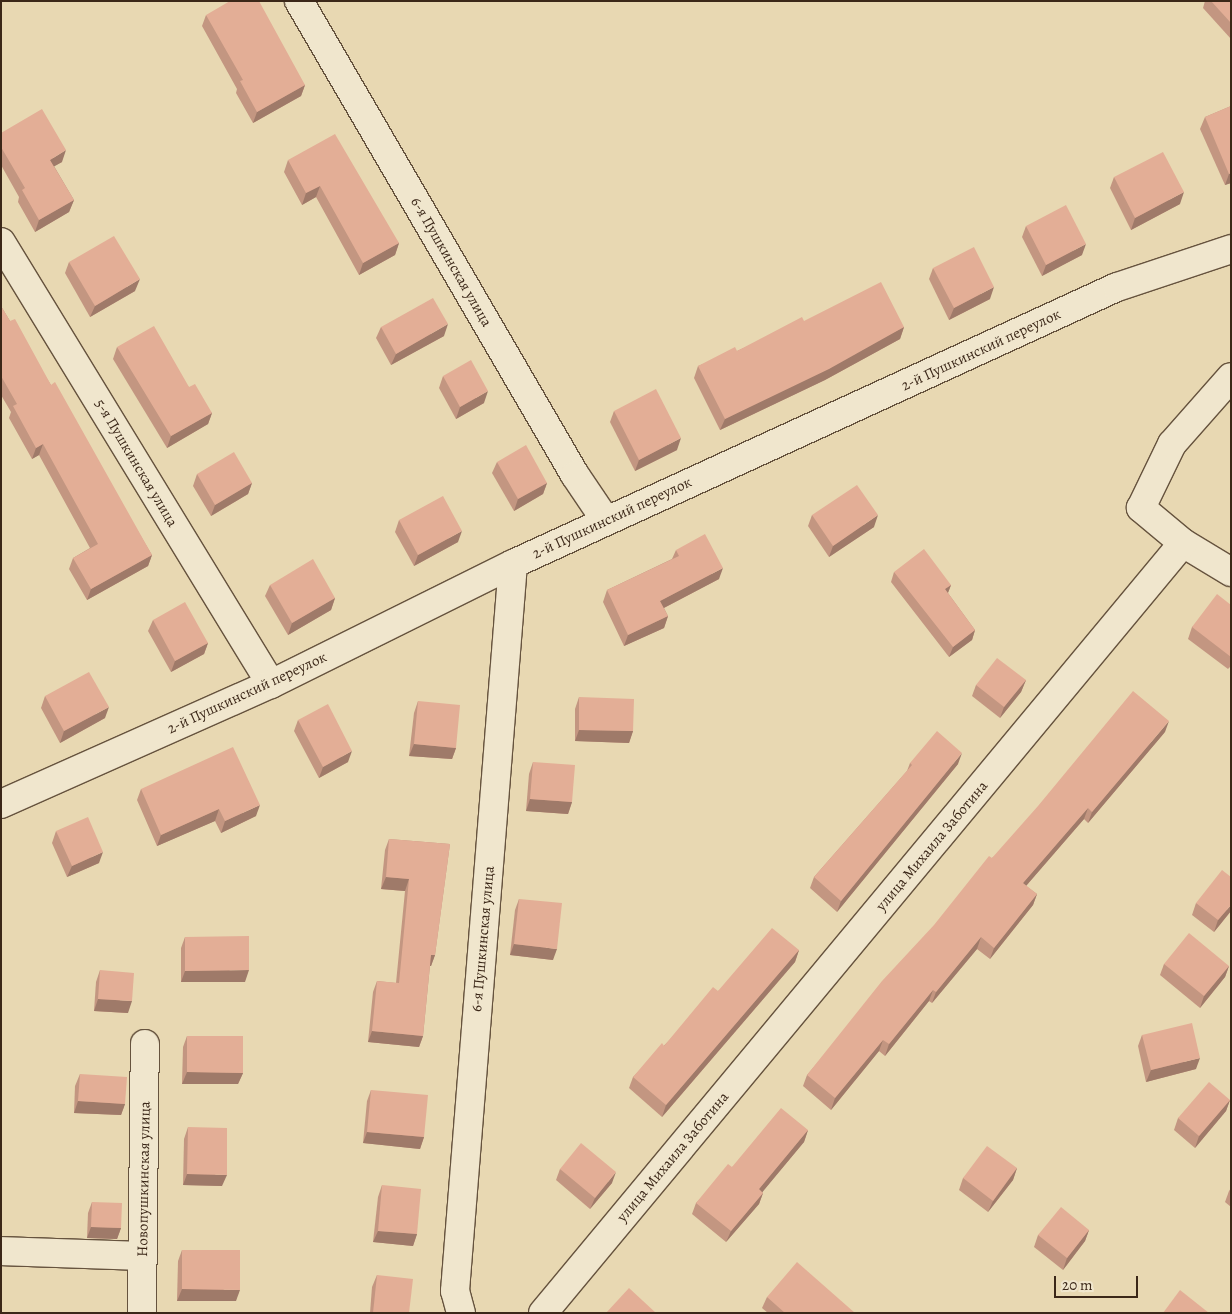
<!DOCTYPE html>
<html>
<head>
<meta charset="utf-8">
<style>
  body { margin:0 }
  #map { position:relative; width:1232px; height:1314px; overflow:hidden; background:#e8d8b2; font-family:Alegreya,serif }
  div>[style] { position:absolute }
  .roads { filter:drop-shadow(1px 0 #66533e) drop-shadow(-1px 0 #66533e) drop-shadow(0 1px #66533e) drop-shadow(0 -1px #66533e) }
  .minor>* { height:28px; margin:-14px; padding:0 14px; transform-origin:14px; border-radius:14px; background:#f0e6cd }
  .wall>* { inset:0; background:#c39681 }
  .shaded-wall>* { inset:0; background:#9f7a69 }
  .building>* { inset:0; background:#e3ae96 }
  span { translate:-50% -50%; white-space:nowrap; text-align:center; line-height:1.15; -webkit-text-stroke:4px #f0e6cd; paint-order:stroke }
  .street-label { font-size:15px; color:#3b2718 }
  .frame { position:absolute; inset:0; border:2px solid #3b2718; pointer-events:none }
  .scale { position:absolute; left:1054px; top:1276px; width:84px; height:22px; box-sizing:border-box; border:2px solid #3b2718; border-top:0; padding-left:6px; font-size:15px; line-height:18px; white-space:nowrap; color:#3b2718; -webkit-text-stroke:4px #f0e6cd; paint-order:stroke }
</style>
</head>
<body>
<div id="map">
  <div class="roads">
    <div class="minor">
      <i style="left:299px;top:1px;width:548px;rotate:59.79deg"></i>
      <i style="left:575px;top:475px;width:55px;rotate:56deg"></i>
      <i style="left:1px;top:242px;width:518px;rotate:58.58deg"></i>
      <i style="left:1183px;top:543px;width:56px;rotate:31.1deg"></i>
      <i style="left:1px;top:804px;width:295px;rotate:-24deg"></i>
      <i style="left:271px;top:684px;width:270px;rotate:-26.4deg"></i>
      <i style="left:513px;top:564px;width:664px;rotate:-24.64deg"></i>
      <i style="left:1117px;top:287px;width:120px;rotate:-18.4deg"></i>
      <i style="left:1px;top:1251px;width:142px;rotate:2deg"></i>
      <i style="left:142px;top:1313px;width:269px;rotate:-89.4deg"></i>
      <i style="left:461px;top:1313px;width:23px;rotate:-105deg"></i>
      <i style="left:455px;top:1291px;width:729px;rotate:-85.44deg"></i>
      <i style="left:543px;top:1313px;width:1001px;rotate:-50.27deg"></i>
      <i style="left:1183px;top:543px;width:55px;rotate:-140.2deg"></i>
      <i style="left:1141px;top:508px;width:71px;rotate:-64.2deg"></i>
      <i style="left:1172px;top:444px;width:89px;rotate:-48.6deg"></i>
    </div>
  </div>
  <div class="wall">
    <i style="clip-path:polygon(1205px 1px,1231px 1px,1231px 39px,1203px 8px)"></i>
    <i style="clip-path:polygon(206px 15px,305px 85px,301px 96px,253px 123px,236px 93px,237px 89px,202px 26px)"></i>
    <i style="clip-path:polygon(1231px 106px,1231px 183px,1225px 185px,1200px 129px,1205px 117px)"></i>
    <i style="clip-path:polygon(1px 133px,62px 162px,54px 166px,74px 200px,69px 212px,35px 232px,18px 202px,19px 197px,1px 165px)"></i>
    <i style="clip-path:polygon(288px 160px,399px 243px,395px 255px,359px 275px,316px 197px,302px 205px,284px 172px)"></i>
    <i style="clip-path:polygon(1114px 177px,1180px 204px,1131px 230px,1110px 188px)"></i>
    <i style="clip-path:polygon(1026px 226px,1082px 255px,1042px 276px,1022px 237px)"></i>
    <i style="clip-path:polygon(69px 262px,135px 291px,90px 317px,65px 273px)"></i>
    <i style="clip-path:polygon(933px 268px,990px 299px,949px 320px,929px 279px)"></i>
    <i style="clip-path:polygon(1px 306px,10px 321px,51px 385px,152px 555px,148px 566px,87px 600px,69px 569px,73px 558px,90px 548px,39px 455px,32px 459px,9px 418px,11px 412px,1px 395px)"></i>
    <i style="clip-path:polygon(804px 321px,904px 327px,900px 339px,825px 380px,720px 430px,694px 378px,698px 366px,737px 351px)"></i>
    <i style="clip-path:polygon(381px 327px,444px 336px,391px 365px,376px 338px)"></i>
    <i style="clip-path:polygon(117px 347px,189px 387px,212px 413px,208px 424px,167px 448px,113px 359px)"></i>
    <i style="clip-path:polygon(443px 376px,484px 403px,456px 419px,439px 388px)"></i>
    <i style="clip-path:polygon(614px 411px,677px 450px,635px 471px,610px 422px)"></i>
    <i style="clip-path:polygon(497px 462px,547px 483px,543px 494px,514px 511px,492px 473px)"></i>
    <i style="clip-path:polygon(197px 474px,252px 483px,248px 494px,211px 516px,193px 486px)"></i>
    <i style="clip-path:polygon(812px 515px,874px 527px,829px 557px,808px 526px)"></i>
    <i style="clip-path:polygon(399px 520px,458px 542px,414px 566px,395px 532px)"></i>
    <i style="clip-path:polygon(676px 550px,719px 579px,664px 608px,668px 616px,664px 628px,624px 646px,603px 602px,607px 590px,672px 559px)"></i>
    <i style="clip-path:polygon(894px 572px,951px 585px,948px 593px,975px 630px,972px 640px,949px 657px,891px 582px)"></i>
    <i style="clip-path:polygon(270px 585px,335px 598px,331px 610px,288px 635px,265px 596px)"></i>
    <i style="clip-path:polygon(1231px 605px,1231px 666px,1228px 669px,1188px 639px,1192px 627px)"></i>
    <i style="clip-path:polygon(153px 620px,208px 643px,204px 654px,171px 672px,148px 631px)"></i>
    <i style="clip-path:polygon(1026px 680px,1021px 692px,1000px 718px,972px 696px,976px 685px)"></i>
    <i style="clip-path:polygon(45px 696px,105px 718px,60px 743px,41px 708px)"></i>
    <i style="clip-path:polygon(579px 697px,633px 731px,629px 743px,575px 741px,575px 709px)"></i>
    <i style="clip-path:polygon(418px 701px,456px 748px,452px 759px,409px 756px,414px 713px)"></i>
    <i style="clip-path:polygon(298px 720px,348px 762px,319px 778px,294px 731px)"></i>
    <i style="clip-path:polygon(1165px 732px,1088px 823px,1084px 819px,1026px 886px,1037px 894px,1033px 905px,990px 959px,977px 949px,932px 1003px,929px 1001px,885px 1056px,879px 1051px,831px 1110px,803px 1086px,807px 1075px,992px 858px)"></i>
    <i style="clip-path:polygon(533px 762px,572px 802px,568px 814px,526px 811px,529px 774px)"></i>
    <i style="clip-path:polygon(910px 763px,958px 764px,837px 912px,810px 888px,814px 877px,907px 771px)"></i>
    <i style="clip-path:polygon(141px 789px,256px 816px,221px 833px,215px 821px,157px 846px,137px 800px)"></i>
    <i style="clip-path:polygon(56px 831px,99px 863px,67px 877px,52px 843px)"></i>
    <i style="clip-path:polygon(389px 839px,450px 844px,435px 955px,431px 966px,430px 966px,423px 1036px,419px 1047px,368px 1042px,373px 992px,377px 981px,396px 983px,405px 891px,381px 889px,385px 850px)"></i>
    <i style="clip-path:polygon(519px 899px,553px 960px,510px 955px,515px 910px)"></i>
    <i style="clip-path:polygon(1196px 903px,1231px 911px,1214px 932px,1192px 915px)"></i>
    <i style="clip-path:polygon(185px 937px,245px 982px,181px 982px,181px 948px)"></i>
    <i style="clip-path:polygon(799px 950px,795px 962px,662px 1117px,629px 1088px,633px 1077px,718px 991px)"></i>
    <i style="clip-path:polygon(1164px 964px,1229px 966px,1225px 977px,1200px 1008px,1160px 975px)"></i>
    <i style="clip-path:polygon(100px 970px,128px 1013px,94px 1011px,96px 982px)"></i>
    <i style="clip-path:polygon(1142px 1035px,1196px 1069px,1146px 1082px,1138px 1046px)"></i>
    <i style="clip-path:polygon(187px 1036px,243px 1073px,238px 1084px,182px 1084px,183px 1047px)"></i>
    <i style="clip-path:polygon(80px 1074px,125px 1104px,121px 1115px,74px 1113px,75px 1086px)"></i>
    <i style="clip-path:polygon(371px 1090px,424px 1137px,420px 1149px,363px 1143px,367px 1101px)"></i>
    <i style="clip-path:polygon(1230px 1100px,1226px 1111px,1195px 1148px,1174px 1130px,1178px 1118px)"></i>
    <i style="clip-path:polygon(188px 1127px,222px 1186px,183px 1185px,184px 1139px)"></i>
    <i style="clip-path:polygon(808px 1130px,804px 1142px,762px 1192px,763px 1193px,759px 1204px,726px 1242px,692px 1214px,696px 1203px,732px 1167px)"></i>
    <i style="clip-path:polygon(1017px 1168px,1013px 1180px,988px 1212px,959px 1190px,963px 1178px)"></i>
    <i style="clip-path:polygon(560px 1169px,612px 1183px,590px 1209px,556px 1180px)"></i>
    <i style="clip-path:polygon(382px 1185px,417px 1234px,413px 1246px,373px 1242px,378px 1197px)"></i>
    <i style="clip-path:polygon(1231px 1188px,1231px 1207px,1225px 1202px,1229px 1191px)"></i>
    <i style="clip-path:polygon(92px 1202px,121px 1228px,117px 1239px,87px 1238px,88px 1213px)"></i>
    <i style="clip-path:polygon(1089px 1230px,1085px 1241px,1063px 1270px,1034px 1247px,1038px 1235px)"></i>
    <i style="clip-path:polygon(182px 1250px,236px 1301px,177px 1301px,178px 1261px)"></i>
    <i style="clip-path:polygon(377px 1275px,409px 1313px,370px 1313px,372px 1287px)"></i>
    <i style="clip-path:polygon(767px 1297px,855px 1313px,768px 1313px,762px 1308px)"></i>
  </div>
  <div class="shaded-wall">
    <i style="clip-path:polygon(305px 85px,301px 96px,253px 123px,257px 112px)"></i>
    <i style="clip-path:polygon(66px 150px,62px 162px,46px 171px,50px 160px)"></i>
    <i style="clip-path:polygon(1231px 173px,1231px 183px,1225px 185px,1229px 174px)"></i>
    <i style="clip-path:polygon(320px 186px,316px 197px,302px 205px,306px 193px)"></i>
    <i style="clip-path:polygon(1184px 192px,1180px 204px,1131px 230px,1135px 218px)"></i>
    <i style="clip-path:polygon(74px 200px,69px 212px,35px 232px,39px 220px)"></i>
    <i style="clip-path:polygon(399px 243px,395px 255px,359px 275px,363px 263px)"></i>
    <i style="clip-path:polygon(1086px 244px,1082px 255px,1042px 276px,1046px 265px)"></i>
    <i style="clip-path:polygon(140px 279px,135px 291px,90px 317px,95px 306px)"></i>
    <i style="clip-path:polygon(994px 287px,990px 299px,949px 320px,954px 308px)"></i>
    <i style="clip-path:polygon(448px 324px,444px 336px,391px 365px,396px 354px)"></i>
    <i style="clip-path:polygon(904px 327px,900px 339px,825px 380px,720px 430px,725px 419px)"></i>
    <i style="clip-path:polygon(488px 391px,484px 403px,456px 419px,460px 407px)"></i>
    <i style="clip-path:polygon(212px 413px,208px 424px,167px 448px,171px 436px)"></i>
    <i style="clip-path:polygon(681px 438px,677px 450px,635px 471px,639px 460px)"></i>
    <i style="clip-path:polygon(43px 444px,39px 455px,32px 459px,36px 448px)"></i>
    <i style="clip-path:polygon(252px 483px,248px 494px,211px 516px,215px 505px)"></i>
    <i style="clip-path:polygon(547px 483px,543px 494px,514px 511px,518px 499px)"></i>
    <i style="clip-path:polygon(878px 515px,874px 527px,829px 557px,833px 546px)"></i>
    <i style="clip-path:polygon(462px 531px,458px 542px,414px 566px,418px 555px)"></i>
    <i style="clip-path:polygon(152px 555px,148px 566px,87px 600px,91px 589px)"></i>
    <i style="clip-path:polygon(723px 568px,719px 579px,656px 612px,660px 601px)"></i>
    <i style="clip-path:polygon(951px 585px,947px 595px,945px 589px)"></i>
    <i style="clip-path:polygon(335px 598px,331px 610px,288px 635px,292px 623px)"></i>
    <i style="clip-path:polygon(668px 616px,664px 628px,624px 646px,628px 635px)"></i>
    <i style="clip-path:polygon(975px 630px,972px 640px,949px 657px,953px 647px)"></i>
    <i style="clip-path:polygon(208px 643px,204px 654px,171px 672px,175px 661px)"></i>
    <i style="clip-path:polygon(1026px 680px,1021px 692px,1000px 718px,1004px 707px)"></i>
    <i style="clip-path:polygon(109px 707px,105px 718px,60px 743px,64px 731px)"></i>
    <i style="clip-path:polygon(1169px 721px,1165px 732px,1088px 823px,1092px 812px)"></i>
    <i style="clip-path:polygon(579px 730px,633px 731px,629px 743px,575px 741px)"></i>
    <i style="clip-path:polygon(414px 744px,456px 748px,452px 759px,409px 756px)"></i>
    <i style="clip-path:polygon(352px 751px,348px 762px,319px 778px,323px 767px)"></i>
    <i style="clip-path:polygon(962px 753px,958px 764px,837px 912px,841px 901px)"></i>
    <i style="clip-path:polygon(530px 799px,572px 802px,568px 814px,526px 811px)"></i>
    <i style="clip-path:polygon(260px 805px,256px 816px,221px 833px,225px 821px)"></i>
    <i style="clip-path:polygon(1088px 808px,1084px 819px,1019px 894px,1023px 883px)"></i>
    <i style="clip-path:polygon(219px 809px,215px 821px,157px 846px,161px 835px)"></i>
    <i style="clip-path:polygon(103px 852px,99px 863px,67px 877px,72px 866px)"></i>
    <i style="clip-path:polygon(386px 877px,409px 879px,405px 891px,381px 889px)"></i>
    <i style="clip-path:polygon(1037px 894px,1033px 905px,990px 959px,994px 948px)"></i>
    <i style="clip-path:polygon(1231px 905px,1231px 911px,1214px 932px,1218px 920px)"></i>
    <i style="clip-path:polygon(981px 937px,977px 949px,932px 1003px,936px 992px)"></i>
    <i style="clip-path:polygon(514px 944px,557px 949px,553px 960px,510px 955px)"></i>
    <i style="clip-path:polygon(799px 950px,795px 962px,662px 1117px,666px 1105px)"></i>
    <i style="clip-path:polygon(431px 955px,435px 955px,431px 966px,427px 966px)"></i>
    <i style="clip-path:polygon(1229px 966px,1225px 977px,1200px 1008px,1204px 996px)"></i>
    <i style="clip-path:polygon(249px 970px,245px 982px,181px 982px,185px 971px)"></i>
    <i style="clip-path:polygon(933px 990px,929px 1001px,885px 1056px,889px 1044px)"></i>
    <i style="clip-path:polygon(98px 999px,132px 1001px,128px 1013px,94px 1011px)"></i>
    <i style="clip-path:polygon(372px 1031px,423px 1036px,419px 1047px,368px 1042px)"></i>
    <i style="clip-path:polygon(883px 1040px,879px 1051px,831px 1110px,835px 1098px)"></i>
    <i style="clip-path:polygon(1200px 1058px,1196px 1069px,1146px 1082px,1151px 1070px)"></i>
    <i style="clip-path:polygon(187px 1072px,243px 1073px,238px 1084px,182px 1084px)"></i>
    <i style="clip-path:polygon(1230px 1100px,1226px 1111px,1195px 1148px,1199px 1136px)"></i>
    <i style="clip-path:polygon(78px 1101px,125px 1104px,121px 1115px,74px 1113px)"></i>
    <i style="clip-path:polygon(808px 1130px,804px 1142px,755px 1201px,759px 1189px)"></i>
    <i style="clip-path:polygon(367px 1132px,424px 1137px,420px 1149px,363px 1143px)"></i>
    <i style="clip-path:polygon(1017px 1168px,1013px 1180px,988px 1212px,993px 1201px)"></i>
    <i style="clip-path:polygon(616px 1172px,612px 1183px,590px 1209px,595px 1198px)"></i>
    <i style="clip-path:polygon(187px 1174px,227px 1175px,222px 1186px,183px 1185px)"></i>
    <i style="clip-path:polygon(763px 1193px,759px 1204px,726px 1242px,731px 1231px)"></i>
    <i style="clip-path:polygon(91px 1227px,121px 1228px,117px 1239px,87px 1238px)"></i>
    <i style="clip-path:polygon(1089px 1230px,1085px 1241px,1063px 1270px,1067px 1258px)"></i>
    <i style="clip-path:polygon(378px 1231px,417px 1234px,413px 1246px,373px 1242px)"></i>
    <i style="clip-path:polygon(182px 1289px,240px 1290px,236px 1301px,177px 1301px)"></i>
  </div>
  <div class="building">
    <i style="clip-path:polygon(230px 1px,259px 1px,305px 85px,257px 112px,240px 81px,243px 80px,206px 15px)"></i>
    <i style="clip-path:polygon(1211px 1px,1231px 1px,1231px 23px)"></i>
    <i style="clip-path:polygon(1231px 106px,1231px 173px,1229px 174px,1205px 117px)"></i>
    <i style="clip-path:polygon(42px 109px,66px 150px,50px 160px,74px 200px,39px 220px,22px 190px,25px 188px,1px 147px,1px 133px)"></i>
    <i style="clip-path:polygon(335px 134px,399px 243px,363px 263px,320px 186px,306px 193px,288px 160px)"></i>
    <i style="clip-path:polygon(1163px 152px,1184px 192px,1135px 218px,1114px 177px)"></i>
    <i style="clip-path:polygon(1066px 205px,1086px 244px,1046px 265px,1026px 226px)"></i>
    <i style="clip-path:polygon(114px 236px,140px 279px,95px 306px,69px 262px)"></i>
    <i style="clip-path:polygon(974px 247px,994px 287px,954px 308px,933px 268px)"></i>
    <i style="clip-path:polygon(881px 282px,904px 327px,829px 369px,725px 419px,698px 366px,735px 347px,737px 351px,802px 317px,804px 321px)"></i>
    <i style="clip-path:polygon(433px 298px,448px 324px,396px 354px,381px 327px)"></i>
    <i style="clip-path:polygon(1px 306px,10px 321px,15px 319px,51px 385px,55px 382px,152px 555px,91px 589px,73px 558px,98px 544px,43px 444px,36px 448px,13px 406px,17px 404px,1px 376px)"></i>
    <i style="clip-path:polygon(154px 326px,189px 387px,195px 384px,212px 413px,171px 436px,117px 347px)"></i>
    <i style="clip-path:polygon(471px 360px,488px 391px,460px 407px,443px 376px)"></i>
    <i style="clip-path:polygon(656px 389px,681px 438px,639px 460px,614px 411px)"></i>
    <i style="clip-path:polygon(526px 445px,547px 483px,518px 499px,497px 462px)"></i>
    <i style="clip-path:polygon(234px 452px,252px 483px,215px 505px,197px 474px)"></i>
    <i style="clip-path:polygon(857px 485px,878px 515px,833px 546px,812px 515px)"></i>
    <i style="clip-path:polygon(443px 496px,462px 531px,418px 555px,399px 520px)"></i>
    <i style="clip-path:polygon(705px 534px,723px 568px,660px 601px,668px 616px,628px 635px,607px 590px,679px 556px,676px 550px)"></i>
    <i style="clip-path:polygon(924px 549px,951px 585px,945px 589px,975px 630px,953px 647px,894px 572px)"></i>
    <i style="clip-path:polygon(313px 559px,335px 598px,292px 623px,270px 585px)"></i>
    <i style="clip-path:polygon(1217px 594px,1231px 605px,1231px 657px,1192px 627px)"></i>
    <i style="clip-path:polygon(185px 602px,208px 643px,175px 661px,153px 620px)"></i>
    <i style="clip-path:polygon(997px 658px,1026px 680px,1004px 707px,976px 685px)"></i>
    <i style="clip-path:polygon(89px 672px,109px 707px,64px 731px,45px 696px)"></i>
    <i style="clip-path:polygon(1133px 691px,1169px 721px,1092px 812px,1088px 808px,1023px 883px,1037px 894px,994px 948px,981px 937px,936px 992px,933px 990px,889px 1044px,883px 1040px,835px 1098px,807px 1075px,882px 981px,934px 925px,989px 856px,992px 858px,1038px 806px)"></i>
    <i style="clip-path:polygon(579px 697px,634px 699px,633px 731px,579px 730px)"></i>
    <i style="clip-path:polygon(418px 701px,460px 705px,456px 748px,414px 744px)"></i>
    <i style="clip-path:polygon(328px 704px,352px 751px,323px 767px,298px 720px)"></i>
    <i style="clip-path:polygon(937px 731px,962px 753px,841px 901px,814px 877px,912px 765px,910px 763px)"></i>
    <i style="clip-path:polygon(233px 747px,260px 805px,225px 821px,219px 809px,161px 835px,141px 789px)"></i>
    <i style="clip-path:polygon(533px 762px,575px 765px,572px 802px,530px 799px)"></i>
    <i style="clip-path:polygon(88px 817px,103px 852px,72px 866px,56px 831px)"></i>
    <i style="clip-path:polygon(389px 839px,450px 844px,435px 955px,431px 955px,423px 1036px,372px 1031px,377px 981px,399px 983px,409px 879px,386px 877px)"></i>
    <i style="clip-path:polygon(1222px 870px,1231px 877px,1231px 905px,1218px 920px,1196px 903px)"></i>
    <i style="clip-path:polygon(519px 899px,562px 903px,557px 949px,514px 944px)"></i>
    <i style="clip-path:polygon(772px 928px,799px 950px,666px 1105px,633px 1077px,662px 1043px,664px 1046px,713px 987px,718px 991px)"></i>
    <i style="clip-path:polygon(1189px 933px,1229px 966px,1204px 996px,1164px 964px)"></i>
    <i style="clip-path:polygon(249px 936px,249px 970px,185px 971px,185px 937px)"></i>
    <i style="clip-path:polygon(100px 970px,134px 973px,132px 1001px,98px 999px)"></i>
    <i style="clip-path:polygon(1192px 1023px,1200px 1058px,1151px 1070px,1142px 1035px)"></i>
    <i style="clip-path:polygon(187px 1036px,243px 1036px,243px 1073px,187px 1072px)"></i>
    <i style="clip-path:polygon(80px 1074px,127px 1077px,125px 1104px,78px 1101px)"></i>
    <i style="clip-path:polygon(1209px 1082px,1230px 1100px,1199px 1136px,1178px 1118px)"></i>
    <i style="clip-path:polygon(371px 1090px,428px 1095px,424px 1137px,367px 1132px)"></i>
    <i style="clip-path:polygon(781px 1108px,808px 1130px,759px 1189px,763px 1193px,731px 1231px,696px 1203px,728px 1164px,732px 1167px)"></i>
    <i style="clip-path:polygon(188px 1127px,227px 1128px,227px 1175px,187px 1174px)"></i>
    <i style="clip-path:polygon(581px 1143px,616px 1172px,595px 1198px,560px 1169px)"></i>
    <i style="clip-path:polygon(987px 1146px,1017px 1168px,993px 1201px,963px 1178px)"></i>
    <i style="clip-path:polygon(382px 1185px,421px 1189px,417px 1234px,378px 1231px)"></i>
    <i style="clip-path:polygon(92px 1202px,122px 1203px,121px 1228px,91px 1227px)"></i>
    <i style="clip-path:polygon(1061px 1207px,1089px 1230px,1067px 1258px,1038px 1235px)"></i>
    <i style="clip-path:polygon(182px 1250px,240px 1250px,240px 1290px,182px 1289px)"></i>
    <i style="clip-path:polygon(797px 1262px,855px 1313px,785px 1313px,767px 1297px)"></i>
    <i style="clip-path:polygon(377px 1275px,413px 1279px,409px 1313px,373px 1313px)"></i>
    <i style="clip-path:polygon(629px 1288px,656px 1313px,606px 1313px)"></i>
    <i style="clip-path:polygon(1180px 1290px,1209px 1313px,1163px 1313px)"></i>
  </div>
  <div class="street-label">
    <span style="left:451px;top:262px;rotate:60deg">6-я Пушкинская улица</span>
    <span style="left:981px;top:350px;rotate:-25deg">2-й Пушкинский переулок</span>
    <span style="left:136px;top:463px;rotate:59deg">5-я Пушкинская улица</span>
    <span style="left:612px;top:518px;rotate:-25deg">2-й Пушкинский переулок</span>
    <span style="left:247px;top:693px;rotate:-25deg">2-й Пушкинский переулок</span>
    <span style="left:932px;top:846px;rotate:-50deg">улица Михаила Заботина</span>
    <span style="left:483px;top:939px;rotate:-85deg">6-я Пушкинская улица</span>
    <span style="left:673px;top:1157px;rotate:-50deg">улица Михаила Заботина</span>
    <span style="left:144px;top:1179px;rotate:-89deg">Новопушкинская улица</span>
  </div>
  <div class="frame"></div>
  <div class="scale">20 m</div>
</div>
</body>
</html>
